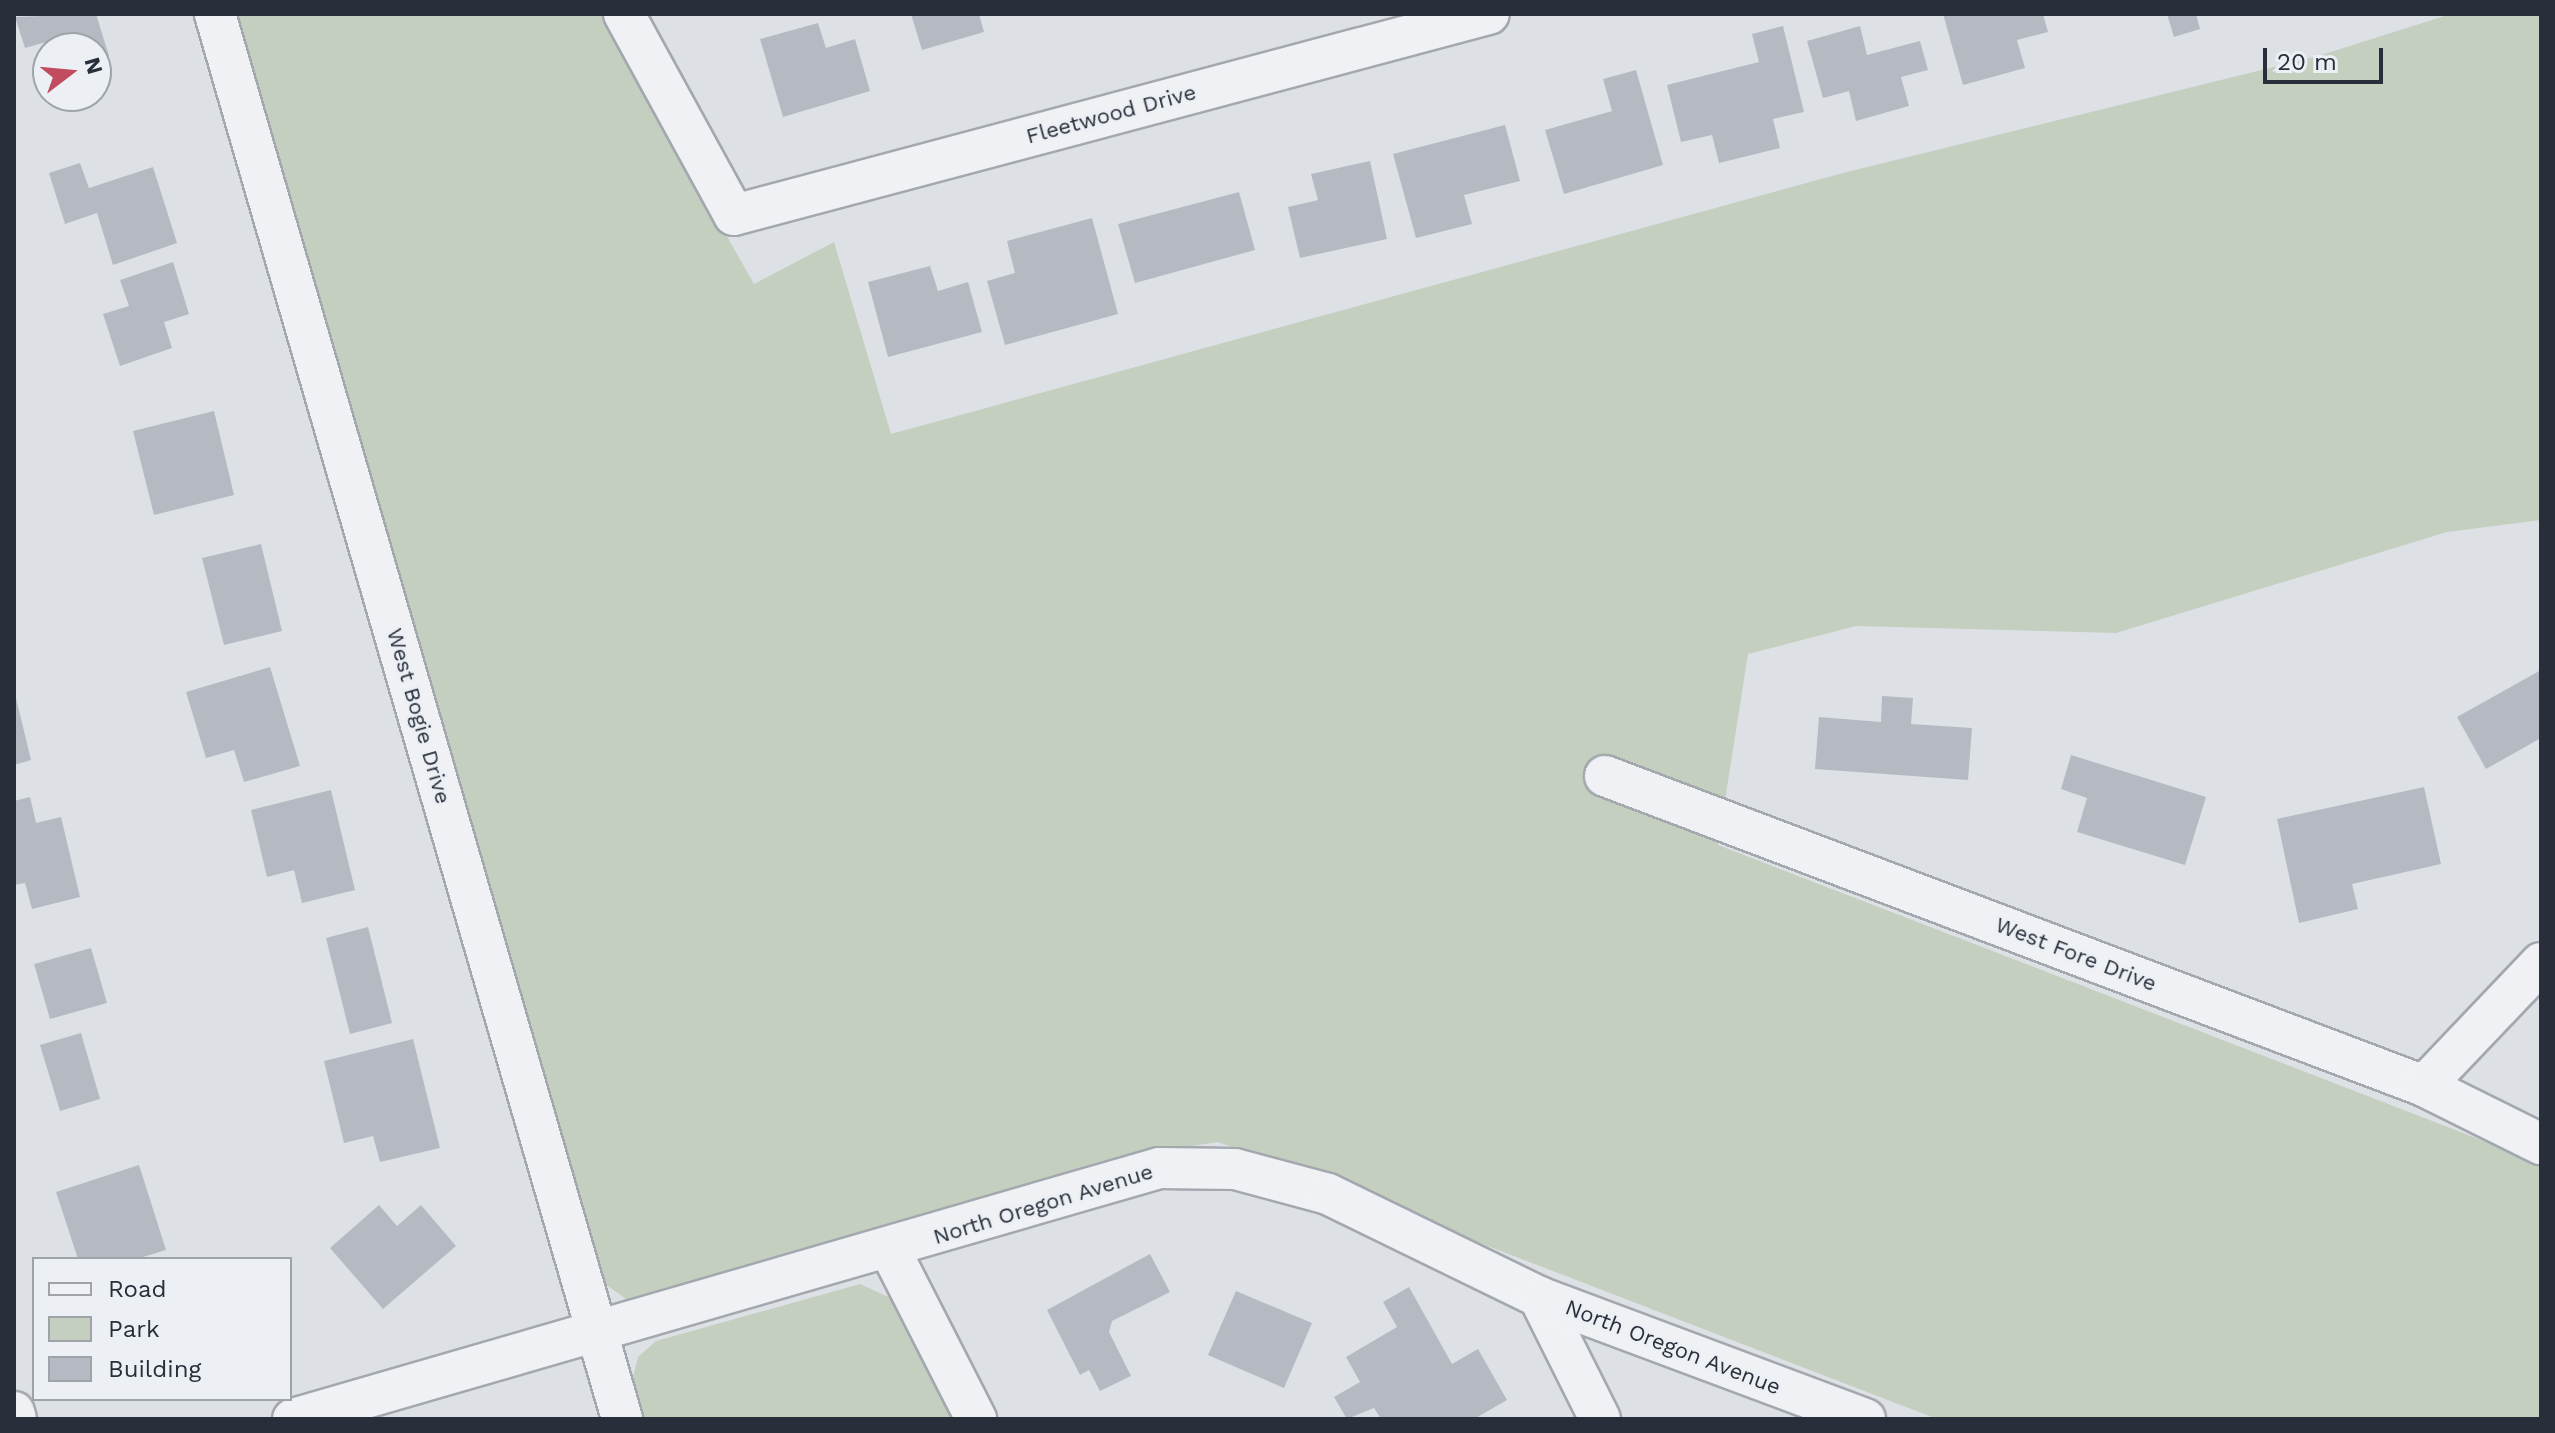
<!DOCTYPE html>
<html>
<head>
<meta charset="utf-8">
<style>
  body { margin:0 }
  #map { position:relative; width:2555px; height:1433px; overflow:hidden; background:#dde1e6; font-family:"Work Sans",sans-serif }
  div>[style] { position:absolute }
  .green>* { inset:0; background:#c4cfbf }
  .building>* { inset:0; background:#b5bac2 }
  .roads { filter:drop-shadow(2px 0 #a3a8af) drop-shadow(-2px 0 #a3a8af) drop-shadow(0 2px #a3a8af) drop-shadow(0 -2px #a3a8af) }
  .street>* { height:40px; margin:-20px; padding:0 20px; transform-origin:20px; border-radius:20px; background:#f0f1f5 }
  span { translate:-50% -50%; white-space:nowrap; text-align:center; line-height:1.15; -webkit-text-stroke:6px #ecf0f4; paint-order:stroke }
  .street-label { font-size:22px; color:#282f3b }
  .frame { position:absolute; inset:0; border:16px solid #282f3b; pointer-events:none }
  .legend { position:absolute; left:32px; top:1257px; width:260px; height:144px; box-sizing:border-box; background:#ecf0f4; border:2px solid #9ea3aa; margin:0; padding:10px 14px; list-style:none; font-size:24px; color:#282f3b }
  .legend li { display:flex; align-items:center; gap:16px; height:40px }
  .legend b { width:40px; border:2px solid #9ea3aa }
  .north { position:absolute; left:32px; top:32px; width:80px; height:80px; box-sizing:border-box; background:#ecf0f4; border:2px solid #9ea3aa; border-radius:50%; rotate:74deg; font-size:22px; font-weight:700; line-height:32px; text-align:center; color:#282f3b }
  .north::after { content:''; display:block; margin:auto; width:28px; height:36px; background:#c14c60; clip-path:polygon(50% 0,100% 100%,50% 72%,0 100%) }
  .scale { position:absolute; left:2263px; top:48px; width:120px; height:36px; box-sizing:border-box; border:4px solid #282f3b; border-top:0; padding-left:10px; font-size:24px; line-height:28px; white-space:nowrap; color:#282f3b; -webkit-text-stroke:6px #ecf0f4; paint-order:stroke }
</style>
</head>
<body>
<div id="map">
  <div class="green">
    <i style="clip-path:polygon(234px 14px,601px 14px,754px 284px,834px 242px,891px 434px,1843px 173px,2318px 56px,2451px 14px,2541px 14px,2541px 520px,2447px 532px,2116px 633px,1856px 626px,1748px 654px,1718px 845px,2541px 1163px,2541px 1419px,1937px 1419px,1218px 1142px,1132px 1155px,634px 1305px,604px 1283px)"></i>
    <i style="clip-path:polygon(860px 1284px,895px 1300px,956px 1419px,636px 1419px,632px 1381px,638px 1357px,656px 1341px)"></i>
  </div>
  <div class="building">
    <i style="clip-path:polygon(96px 14px,109px 56px,96px 60px,96px 48px,52px 48px,50px 41px,25px 48px,15px 17px)"></i>
    <i style="clip-path:polygon(911px 14px,979px 14px,984px 32px,922px 50px)"></i>
    <i style="clip-path:polygon(1943px 14px,2043px 14px,2048px 32px,2017px 40px,2025px 68px,1963px 85px)"></i>
    <i style="clip-path:polygon(2167px 14px,2196px 14px,2200px 29px,2174px 37px)"></i>
    <i style="clip-path:polygon(818px 23px,826px 48px,855px 39px,870px 91px,783px 117px,760px 39px)"></i>
    <i style="clip-path:polygon(1783px 26px,1804px 112px,1773px 119px,1780px 148px,1719px 163px,1712px 135px,1681px 142px,1667px 85px,1759px 62px,1752px 34px)"></i>
    <i style="clip-path:polygon(1860px 26px,1867px 55px,1920px 41px,1928px 70px,1901px 77px,1909px 106px,1856px 121px,1849px 91px,1823px 98px,1807px 41px)"></i>
    <i style="clip-path:polygon(1636px 70px,1663px 165px,1564px 194px,1545px 130px,1612px 111px,1603px 79px)"></i>
    <i style="clip-path:polygon(1505px 125px,1520px 181px,1464px 195px,1472px 224px,1416px 238px,1393px 154px)"></i>
    <i style="clip-path:polygon(1370px 161px,1387px 239px,1300px 258px,1288px 207px,1318px 200px,1311px 174px)"></i>
    <i style="clip-path:polygon(80px 163px,89px 188px,153px 167px,177px 243px,113px 265px,97px 213px,65px 224px,49px 173px)"></i>
    <i style="clip-path:polygon(1239px 192px,1255px 250px,1135px 283px,1118px 224px)"></i>
    <i style="clip-path:polygon(1092px 218px,1118px 314px,1005px 345px,987px 281px,1015px 273px,1007px 241px)"></i>
    <i style="clip-path:polygon(173px 262px,189px 314px,164px 322px,172px 348px,120px 366px,103px 314px,129px 306px,120px 280px)"></i>
    <i style="clip-path:polygon(930px 266px,938px 291px,968px 282px,982px 332px,888px 357px,868px 282px)"></i>
    <i style="clip-path:polygon(214px 411px,234px 495px,154px 515px,133px 431px)"></i>
    <i style="clip-path:polygon(261px 544px,282px 631px,224px 645px,202px 558px)"></i>
    <i style="clip-path:polygon(270px 667px,300px 766px,244px 782px,234px 750px,206px 758px,186px 692px)"></i>
    <i style="clip-path:polygon(2541px 670px,2541px 738px,2486px 769px,2457px 717px)"></i>
    <i style="clip-path:polygon(15px 694px,31px 760px,14px 765px,14px 695px)"></i>
    <i style="clip-path:polygon(1882px 696px,1913px 698px,1911px 724px,1972px 728px,1968px 780px,1815px 769px,1819px 717px,1881px 722px)"></i>
    <i style="clip-path:polygon(2071px 755px,2206px 797px,2185px 865px,2077px 832px,2087px 798px,2061px 789px)"></i>
    <i style="clip-path:polygon(2424px 787px,2441px 864px,2352px 884px,2358px 909px,2299px 923px,2277px 819px)"></i>
    <i style="clip-path:polygon(331px 790px,355px 890px,302px 903px,294px 870px,267px 877px,251px 810px)"></i>
    <i style="clip-path:polygon(30px 797px,36px 823px,61px 817px,80px 897px,32px 909px,25px 883px,14px 885px,14px 801px)"></i>
    <i style="clip-path:polygon(368px 927px,392px 1023px,350px 1034px,326px 938px)"></i>
    <i style="clip-path:polygon(91px 948px,107px 1003px,50px 1019px,34px 964px)"></i>
    <i style="clip-path:polygon(81px 1033px,100px 1099px,60px 1111px,40px 1045px)"></i>
    <i style="clip-path:polygon(413px 1039px,440px 1148px,380px 1162px,373px 1136px,344px 1143px,324px 1061px)"></i>
    <i style="clip-path:polygon(139px 1165px,166px 1250px,136px 1259px,78px 1259px,56px 1192px)"></i>
    <i style="clip-path:polygon(379px 1205px,397px 1226px,421px 1205px,456px 1246px,383px 1309px,330px 1248px)"></i>
    <i style="clip-path:polygon(1150px 1254px,1170px 1292px,1112px 1321px,1109px 1332px,1131px 1376px,1100px 1391px,1089px 1370px,1080px 1375px,1047px 1310px)"></i>
    <i style="clip-path:polygon(1409px 1287px,1452px 1364px,1478px 1349px,1507px 1400px,1474px 1419px,1381px 1419px,1374px 1408px,1347px 1419px,1334px 1397px,1360px 1382px,1346px 1357px,1397px 1327px,1383px 1302px)"></i>
    <i style="clip-path:polygon(1236px 1291px,1312px 1323px,1284px 1388px,1208px 1355px)"></i>
  </div>
  <div class="roads">
    <div class="street">
      <i style="left:215px;top:14px;width:1463px;rotate:73.84deg"></i>
      <i style="left:624px;top:14px;width:229px;rotate:61.3deg"></i>
      <i style="left:734px;top:215px;width:781px;rotate:-14.91deg"></i>
      <i style="left:1605px;top:776px;width:876px;rotate:20.73deg"></i>
      <i style="left:2424px;top:1086px;width:131px;rotate:26.4deg"></i>
      <i style="left:2424px;top:1086px;width:170px;rotate:-46.4deg"></i>
      <i style="left:890px;top:1250px;width:190px;rotate:63deg"></i>
      <i style="left:1539px;top:1297px;width:136px;rotate:63.4deg"></i>
      <i style="left:14px;top:1412px;width:7px;rotate:74deg"></i>
      <i style="left:293px;top:1419px;width:902px;rotate:-16.16deg"></i>
      <i style="left:1159px;top:1168px;width:76px;rotate:0.8deg"></i>
      <i style="left:1235px;top:1169px;width:96px;rotate:15deg"></i>
      <i style="left:1328px;top:1194px;width:235px;rotate:26deg"></i>
      <i style="left:1539px;top:1297px;width:348px;rotate:20.5deg"></i>
    </div>
  </div>
  <div class="street-label">
    <span style="left:1111px;top:114px;rotate:-15deg">Fleetwood Drive</span>
    <span style="left:419px;top:716px;rotate:74deg">West Bogie Drive</span>
    <span style="left:2076px;top:954px;rotate:21deg">West Fore Drive</span>
    <span style="left:1043px;top:1204px;rotate:-17deg">North Oregon Avenue</span>
    <span style="left:1673px;top:1347px;rotate:21deg">North Oregon Avenue</span>
  </div>
  <div class="frame"></div>
  <ul class="legend">
  <li><b style="height:10px;background:#f0f1f5"></b>Road</li>
  <li><b style="height:22px;background:#c4cfbf"></b>Park</li>
  <li><b style="height:22px;background:#b5bac2"></b>Building</li>
  </ul>
  <div class="north">N</div>
  <div class="scale">20 m</div>
</div>
</body>
</html>
